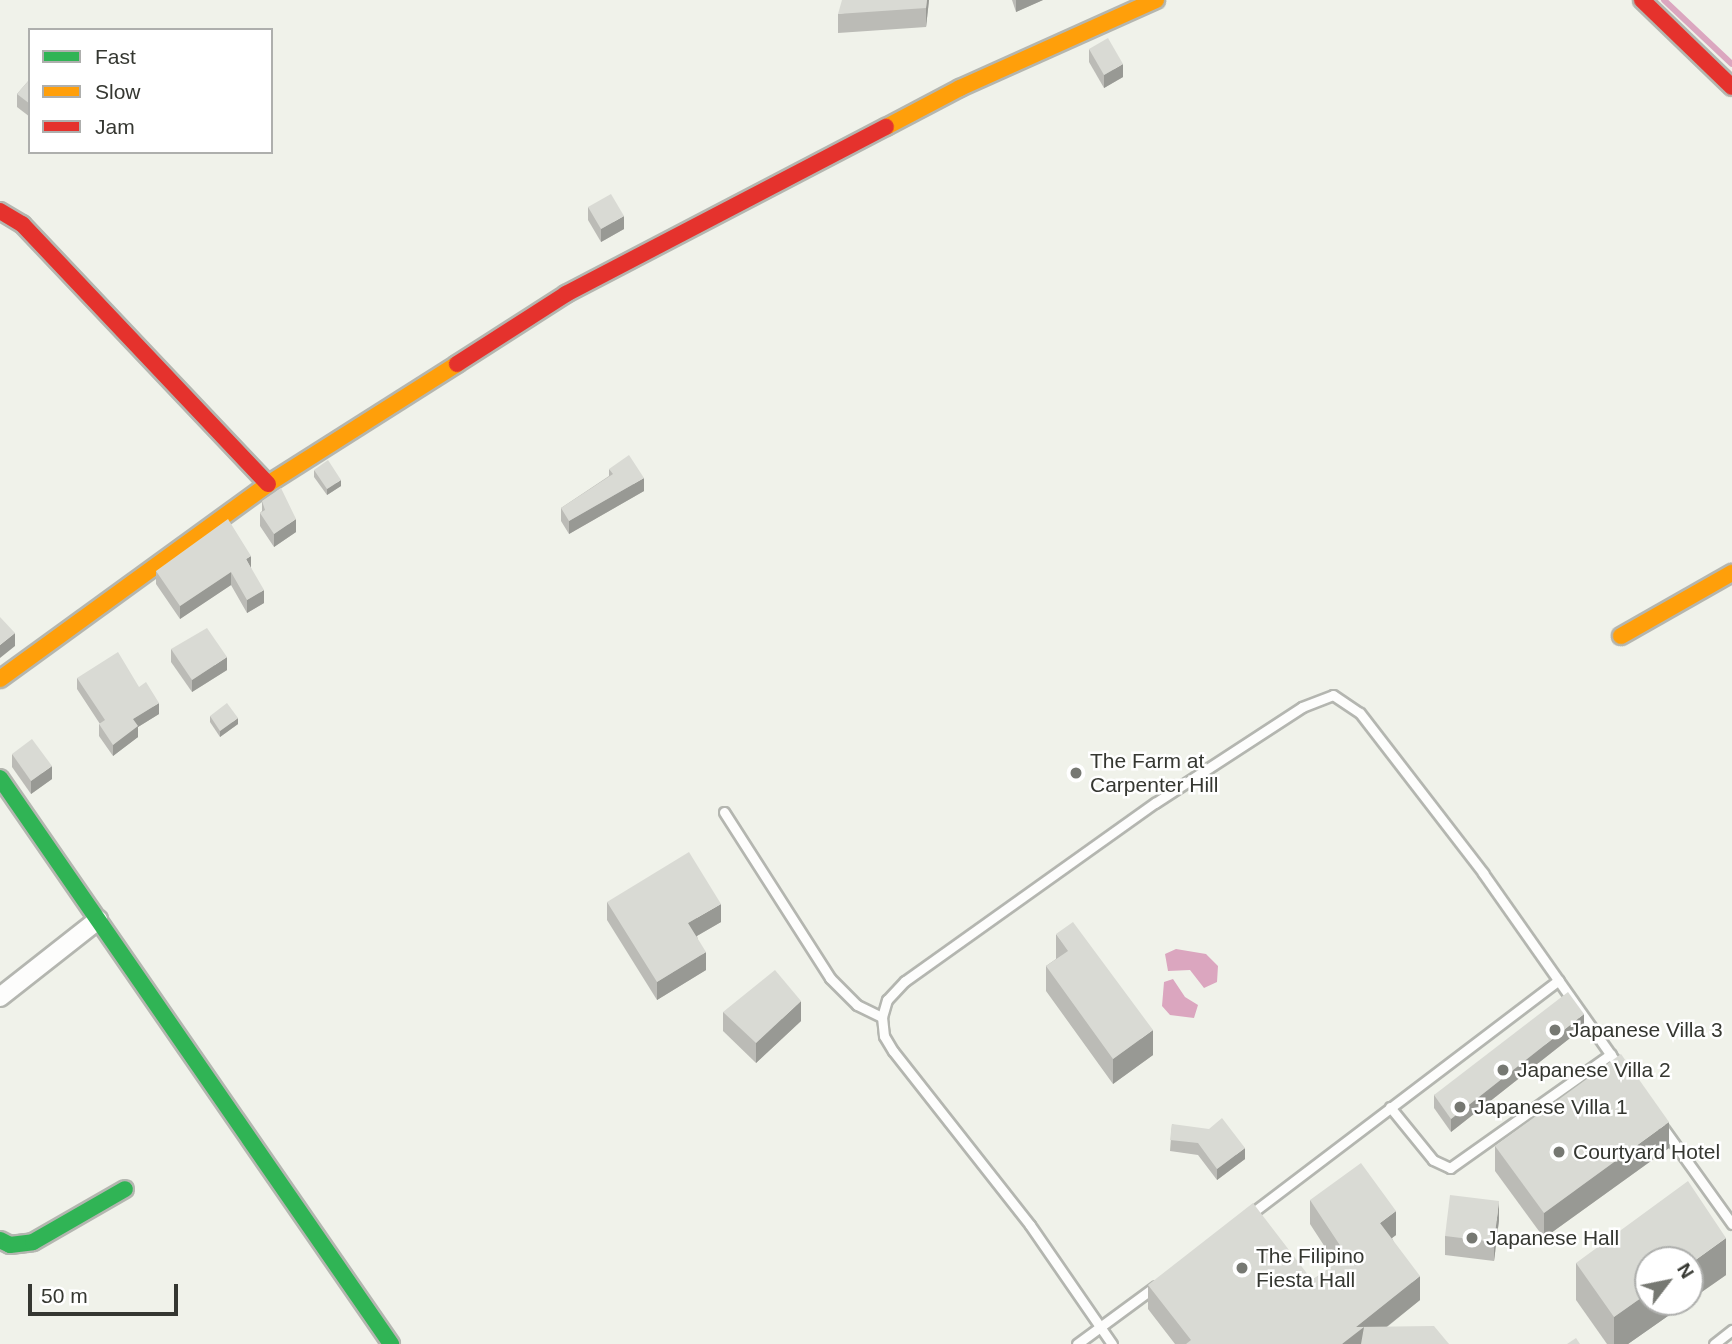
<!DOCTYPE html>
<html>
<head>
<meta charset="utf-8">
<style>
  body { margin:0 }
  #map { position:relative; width:1732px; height:1344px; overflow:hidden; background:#f0f2ea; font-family:Helvetica,sans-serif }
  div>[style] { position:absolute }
  .water>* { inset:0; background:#dba6bf }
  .stream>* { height:6px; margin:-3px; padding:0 3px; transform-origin:3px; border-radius:3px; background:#dba6bf }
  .roads { filter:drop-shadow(2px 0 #b4b6b0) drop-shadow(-2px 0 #b4b6b0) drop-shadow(0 2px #b4b6b0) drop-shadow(0 -2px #b4b6b0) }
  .lane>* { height:9px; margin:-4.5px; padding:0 4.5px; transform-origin:4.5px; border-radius:4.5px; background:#fdfdfc }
  .street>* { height:18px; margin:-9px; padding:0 9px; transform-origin:9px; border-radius:9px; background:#fdfdfc }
  .fast>* { height:16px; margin:-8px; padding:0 8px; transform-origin:8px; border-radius:8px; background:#30b455 }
  .slow>* { height:16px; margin:-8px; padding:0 8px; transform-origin:8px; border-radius:8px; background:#ff9f0a }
  .jam>* { height:16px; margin:-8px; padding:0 8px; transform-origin:8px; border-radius:8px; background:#e5322d }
  .wall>* { inset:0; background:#bbbbb6 }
  .shaded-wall>* { inset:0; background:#989994 }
  .building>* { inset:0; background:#d9dad4 }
  .dots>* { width:19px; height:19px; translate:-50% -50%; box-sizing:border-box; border:4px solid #fff; border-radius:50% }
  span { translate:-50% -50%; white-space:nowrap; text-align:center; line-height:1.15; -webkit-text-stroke:5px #fff; paint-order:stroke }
  .poi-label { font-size:21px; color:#353731 }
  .left { translate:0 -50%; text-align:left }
  .legend { position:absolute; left:28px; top:28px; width:245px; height:126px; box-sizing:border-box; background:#fff; border:2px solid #aeafad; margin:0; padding:9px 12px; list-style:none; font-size:21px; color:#353731 }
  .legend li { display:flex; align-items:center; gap:14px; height:35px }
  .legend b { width:35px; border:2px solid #aeafad }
  .north { position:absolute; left:1634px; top:1246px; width:70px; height:70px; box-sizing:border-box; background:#fff; border:2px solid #aeafad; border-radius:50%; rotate:58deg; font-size:19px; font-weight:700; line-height:28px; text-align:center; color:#353731 }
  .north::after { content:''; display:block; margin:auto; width:24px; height:32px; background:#767872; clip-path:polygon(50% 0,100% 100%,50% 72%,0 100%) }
  .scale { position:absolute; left:28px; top:1284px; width:150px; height:32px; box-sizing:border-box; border:4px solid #353731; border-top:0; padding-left:9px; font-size:21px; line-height:24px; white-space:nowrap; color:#353731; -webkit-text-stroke:5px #fff; paint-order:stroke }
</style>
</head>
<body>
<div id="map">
  <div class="water">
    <i style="clip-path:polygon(1176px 949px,1206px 954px,1218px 966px,1217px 982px,1204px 988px,1190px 970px,1168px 971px,1165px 954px)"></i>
    <i style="clip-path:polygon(1173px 979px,1185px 997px,1198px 1005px,1194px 1018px,1170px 1015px,1162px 1006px,1164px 982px)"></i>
  </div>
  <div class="stream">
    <i style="left:1664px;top:0;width:93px;rotate:43.3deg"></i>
  </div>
  <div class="roads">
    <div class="lane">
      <i style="left:724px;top:812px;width:197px;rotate:57.4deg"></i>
      <i style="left:830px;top:978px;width:38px;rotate:45deg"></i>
      <i style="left:857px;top:1005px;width:28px;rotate:26deg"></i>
      <i style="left:1390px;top:1107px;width:68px;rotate:50.9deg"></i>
      <i style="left:1433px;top:1160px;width:19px;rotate:25deg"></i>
      <i style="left:1450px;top:1168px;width:197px;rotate:-35.3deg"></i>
      <i style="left:1664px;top:1129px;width:117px;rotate:54.4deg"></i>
      <i style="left:1248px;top:1216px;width:390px;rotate:-37.2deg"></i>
      <i style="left:1077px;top:1344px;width:98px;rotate:-36.3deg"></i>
      <i style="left:1112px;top:1344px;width:145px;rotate:-124.6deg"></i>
      <i style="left:1030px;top:1225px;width:221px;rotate:-128.2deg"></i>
      <i style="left:893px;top:1051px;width:17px;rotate:-121deg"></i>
      <i style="left:884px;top:1036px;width:19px;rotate:-96deg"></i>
      <i style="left:882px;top:1017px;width:18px;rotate:-74deg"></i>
      <i style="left:887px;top:1000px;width:26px;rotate:-47deg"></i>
      <i style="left:905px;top:981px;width:307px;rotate:-35.5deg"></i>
      <i style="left:1155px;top:803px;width:176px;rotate:-33.1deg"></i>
      <i style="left:1302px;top:707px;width:33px;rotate:-21deg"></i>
      <i style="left:1333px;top:695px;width:32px;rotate:34deg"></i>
      <i style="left:1360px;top:713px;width:202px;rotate:52.4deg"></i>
      <i style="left:1483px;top:873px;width:240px;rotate:54.9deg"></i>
      <i style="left:1714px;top:1344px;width:23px;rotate:-38deg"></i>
    </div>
    <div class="street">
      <i style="left:0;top:997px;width:125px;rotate:-38.2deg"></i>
    </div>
    <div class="fast">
      <i style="left:0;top:778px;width:688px;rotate:55.36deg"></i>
      <i style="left:0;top:1240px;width:11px;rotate:27deg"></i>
      <i style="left:10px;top:1245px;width:23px;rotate:-7deg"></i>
      <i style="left:33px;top:1242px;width:106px;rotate:-29.9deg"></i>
    </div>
    <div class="slow">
      <i style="left:886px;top:127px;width:84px;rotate:-27.8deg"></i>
      <i style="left:960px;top:88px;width:215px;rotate:-24.2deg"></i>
      <i style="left:1621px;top:636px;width:128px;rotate:-29.6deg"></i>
      <i style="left:0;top:679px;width:331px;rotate:-36deg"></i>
      <i style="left:268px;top:484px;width:224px;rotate:-32.4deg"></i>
    </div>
    <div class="jam">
      <i style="left:1642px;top:0;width:125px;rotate:44deg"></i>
      <i style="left:0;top:211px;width:26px;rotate:31deg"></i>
      <i style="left:22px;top:224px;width:358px;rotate:46.6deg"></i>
      <i style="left:457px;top:364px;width:130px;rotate:-32.7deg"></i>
      <i style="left:566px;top:294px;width:361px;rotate:-27.6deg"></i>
    </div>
  </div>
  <div class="wall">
    <i style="clip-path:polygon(929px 0,926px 27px,838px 33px,838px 14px)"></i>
    <i style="clip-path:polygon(1012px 0,1043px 0,1016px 12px)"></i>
    <i style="clip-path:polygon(1089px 49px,1123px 77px,1104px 88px,1089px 62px)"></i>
    <i style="clip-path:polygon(30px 79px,30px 117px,17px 107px,17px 94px)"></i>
    <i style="clip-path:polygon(588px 207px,624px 229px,601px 242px,588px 220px)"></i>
    <i style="clip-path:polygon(609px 469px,644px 491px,569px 534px,561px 521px,561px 508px,609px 476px)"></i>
    <i style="clip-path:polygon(314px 470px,341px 486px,327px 495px,314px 477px)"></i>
    <i style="clip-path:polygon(262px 501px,296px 532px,274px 547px,260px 526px,260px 513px,262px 511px)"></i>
    <i style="clip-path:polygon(251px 568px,264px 603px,247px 613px,231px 585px,180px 619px,156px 584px,156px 571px)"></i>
    <i style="clip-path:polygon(171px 649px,227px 670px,192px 692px,171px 662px)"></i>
    <i style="clip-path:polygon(77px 678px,139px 687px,159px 714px,138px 727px,138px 737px,113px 756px,99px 736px,99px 724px,100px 724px,77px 689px)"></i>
    <i style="clip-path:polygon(210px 716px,238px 724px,220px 737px,210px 722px)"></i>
    <i style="clip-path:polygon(12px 754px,52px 779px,31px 794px,12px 767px)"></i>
    <i style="clip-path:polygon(607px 902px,721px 922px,697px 936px,706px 970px,657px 1000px,607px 920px)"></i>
    <i style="clip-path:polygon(1056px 934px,1153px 1055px,1113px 1084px,1046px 991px,1046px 966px,1056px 959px)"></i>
    <i style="clip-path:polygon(723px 1012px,801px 1021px,756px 1063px,723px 1031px)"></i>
    <i style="clip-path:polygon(1584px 1027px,1451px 1132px,1434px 1108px,1434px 1095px)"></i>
    <i style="clip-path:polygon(1172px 1124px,1245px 1159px,1217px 1180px,1198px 1155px,1170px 1151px)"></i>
    <i style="clip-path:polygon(1495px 1146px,1669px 1148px,1544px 1238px,1495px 1171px)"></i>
    <i style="clip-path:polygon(1310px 1200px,1396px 1235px,1392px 1238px,1420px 1300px,1387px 1327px,1449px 1344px,1175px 1344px,1148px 1309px,1148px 1285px,1312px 1280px,1336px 1264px,1310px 1224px)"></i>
    <i style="clip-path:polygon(1499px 1220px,1494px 1261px,1445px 1255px,1445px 1236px)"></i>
    <i style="clip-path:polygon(1576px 1263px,1726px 1275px,1628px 1344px,1607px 1344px,1576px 1300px)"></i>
  </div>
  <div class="shaded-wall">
    <i style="clip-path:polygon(927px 0,929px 0,926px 27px,926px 8px)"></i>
    <i style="clip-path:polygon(1016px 0,1043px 0,1016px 12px)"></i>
    <i style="clip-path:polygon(1123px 64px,1123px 77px,1104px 88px,1104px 75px)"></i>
    <i style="clip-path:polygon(624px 216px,624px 229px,601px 242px,601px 229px)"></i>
    <i style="clip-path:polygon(644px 478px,644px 491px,569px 534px,569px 521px)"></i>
    <i style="clip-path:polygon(341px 480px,341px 486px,327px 495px,327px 489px)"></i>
    <i style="clip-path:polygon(296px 519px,296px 532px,274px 547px,274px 534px)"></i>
    <i style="clip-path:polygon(251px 556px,251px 569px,246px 559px)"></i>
    <i style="clip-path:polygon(231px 572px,231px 585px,180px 619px,180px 606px)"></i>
    <i style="clip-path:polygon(264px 590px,264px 603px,247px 613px,247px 600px)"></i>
    <i style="clip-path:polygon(15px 633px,15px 646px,0 658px,0 645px)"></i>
    <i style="clip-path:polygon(227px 657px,227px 670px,192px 692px,192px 680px)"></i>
    <i style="clip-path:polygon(159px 703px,159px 714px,138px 727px,138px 737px,113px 756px,113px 745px,133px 719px)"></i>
    <i style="clip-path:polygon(238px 718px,238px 724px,220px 737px,220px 731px)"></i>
    <i style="clip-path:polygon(52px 766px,52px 779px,31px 794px,31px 781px)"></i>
    <i style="clip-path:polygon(721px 904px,721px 922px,688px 941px,688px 923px)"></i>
    <i style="clip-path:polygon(706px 952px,706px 970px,657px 1000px,657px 982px)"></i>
    <i style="clip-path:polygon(801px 1001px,801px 1021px,756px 1063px,756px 1043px)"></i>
    <i style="clip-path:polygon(1584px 1014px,1584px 1027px,1451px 1132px,1451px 1119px)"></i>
    <i style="clip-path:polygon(1153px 1030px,1153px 1055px,1113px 1084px,1113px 1059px)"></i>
    <i style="clip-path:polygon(1669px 1122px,1669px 1148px,1544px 1238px,1544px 1213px)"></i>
    <i style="clip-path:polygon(1245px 1148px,1245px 1159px,1217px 1180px,1217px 1169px)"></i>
    <i style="clip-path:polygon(1499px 1201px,1499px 1220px,1494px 1261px,1494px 1242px)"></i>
    <i style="clip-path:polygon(1396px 1211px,1396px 1235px,1380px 1247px,1380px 1223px)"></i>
    <i style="clip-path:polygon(1726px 1238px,1726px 1275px,1690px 1300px,1690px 1264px)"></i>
    <i style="clip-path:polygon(1420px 1276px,1420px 1300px,1365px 1344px,1342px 1344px,1356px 1327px)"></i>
    <i style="clip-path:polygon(1648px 1293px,1648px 1302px,1688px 1302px,1628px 1344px,1614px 1344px,1614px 1317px)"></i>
  </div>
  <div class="building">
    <i style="clip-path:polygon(842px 0,927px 0,926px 8px,838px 14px)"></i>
    <i style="clip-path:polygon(1108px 38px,1123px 64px,1104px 75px,1089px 49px)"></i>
    <i style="clip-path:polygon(30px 79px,30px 104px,17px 94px)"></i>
    <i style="clip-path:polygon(611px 194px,624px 216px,601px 229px,588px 207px)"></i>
    <i style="clip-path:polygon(629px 455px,644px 478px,569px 521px,561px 508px,613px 474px,609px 469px)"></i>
    <i style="clip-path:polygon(328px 460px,341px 480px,327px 489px,314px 470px)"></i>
    <i style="clip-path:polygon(281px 488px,296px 519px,274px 534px,260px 513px,265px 510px,262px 501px)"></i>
    <i style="clip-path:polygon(228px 519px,251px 556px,246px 559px,264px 590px,247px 600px,231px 572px,180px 606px,156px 571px)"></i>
    <i style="clip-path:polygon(0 617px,15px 633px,0 645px)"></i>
    <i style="clip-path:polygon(207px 628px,227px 657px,192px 680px,171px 649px)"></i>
    <i style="clip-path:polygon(118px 652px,139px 687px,146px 682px,159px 703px,133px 719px,138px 726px,113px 745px,99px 724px,105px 720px,77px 678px)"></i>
    <i style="clip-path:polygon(227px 703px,238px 718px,220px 731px,210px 716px)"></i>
    <i style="clip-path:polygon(32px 739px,52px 766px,31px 781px,12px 754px)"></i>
    <i style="clip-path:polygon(689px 852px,721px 904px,688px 923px,706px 952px,657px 982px,607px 902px)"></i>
    <i style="clip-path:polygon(1073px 922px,1153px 1030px,1113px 1059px,1046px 966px,1068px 951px,1056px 934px)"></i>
    <i style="clip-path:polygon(775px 970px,801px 1001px,756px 1043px,723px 1012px)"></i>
    <i style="clip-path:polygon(1568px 992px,1584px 1014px,1451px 1119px,1434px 1095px)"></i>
    <i style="clip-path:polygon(1621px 1054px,1669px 1122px,1544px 1213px,1495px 1146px)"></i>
    <i style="clip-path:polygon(1222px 1118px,1245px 1148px,1217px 1169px,1198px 1143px,1170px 1140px,1172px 1124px,1209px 1129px)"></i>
    <i style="clip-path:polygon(1361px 1163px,1396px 1211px,1380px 1223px,1420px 1276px,1356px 1327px,1434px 1326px,1449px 1344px,1361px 1344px,1364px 1327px,1342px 1344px,1186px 1344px,1191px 1340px,1148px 1285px,1253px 1203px,1312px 1280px,1347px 1256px,1310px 1200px)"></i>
    <i style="clip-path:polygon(1688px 1181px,1726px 1238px,1690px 1264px,1690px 1260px,1648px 1260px,1648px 1293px,1614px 1317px,1576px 1263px)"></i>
    <i style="clip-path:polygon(1450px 1195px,1499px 1201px,1494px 1242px,1445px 1236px)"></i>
    <i style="clip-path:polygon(1576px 1338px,1580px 1344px,1567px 1344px)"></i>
  </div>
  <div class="dots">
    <i style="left:1076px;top:773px;background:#767872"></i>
    <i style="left:1555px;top:1030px;background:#767872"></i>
    <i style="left:1503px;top:1070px;background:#767872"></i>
    <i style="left:1460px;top:1107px;background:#767872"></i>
    <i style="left:1559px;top:1152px;background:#767872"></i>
    <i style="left:1472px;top:1238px;background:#767872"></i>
    <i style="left:1242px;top:1268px;background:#767872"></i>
  </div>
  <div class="poi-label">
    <span class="left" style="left:1090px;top:773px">The Farm at<br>Carpenter Hill</span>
    <span class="left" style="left:1569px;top:1030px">Japanese Villa 3</span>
    <span class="left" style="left:1517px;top:1070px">Japanese Villa 2</span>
    <span class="left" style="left:1474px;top:1107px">Japanese Villa 1</span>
    <span class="left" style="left:1573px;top:1152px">Courtyard Hotel</span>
    <span class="left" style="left:1486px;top:1238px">Japanese Hall</span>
    <span class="left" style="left:1256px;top:1268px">The Filipino<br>Fiesta Hall</span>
  </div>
  <ul class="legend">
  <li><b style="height:9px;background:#30b455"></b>Fast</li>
  <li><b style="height:9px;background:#ff9f0a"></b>Slow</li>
  <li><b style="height:9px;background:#e5322d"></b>Jam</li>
  </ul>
  <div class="north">N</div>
  <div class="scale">50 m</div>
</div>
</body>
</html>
